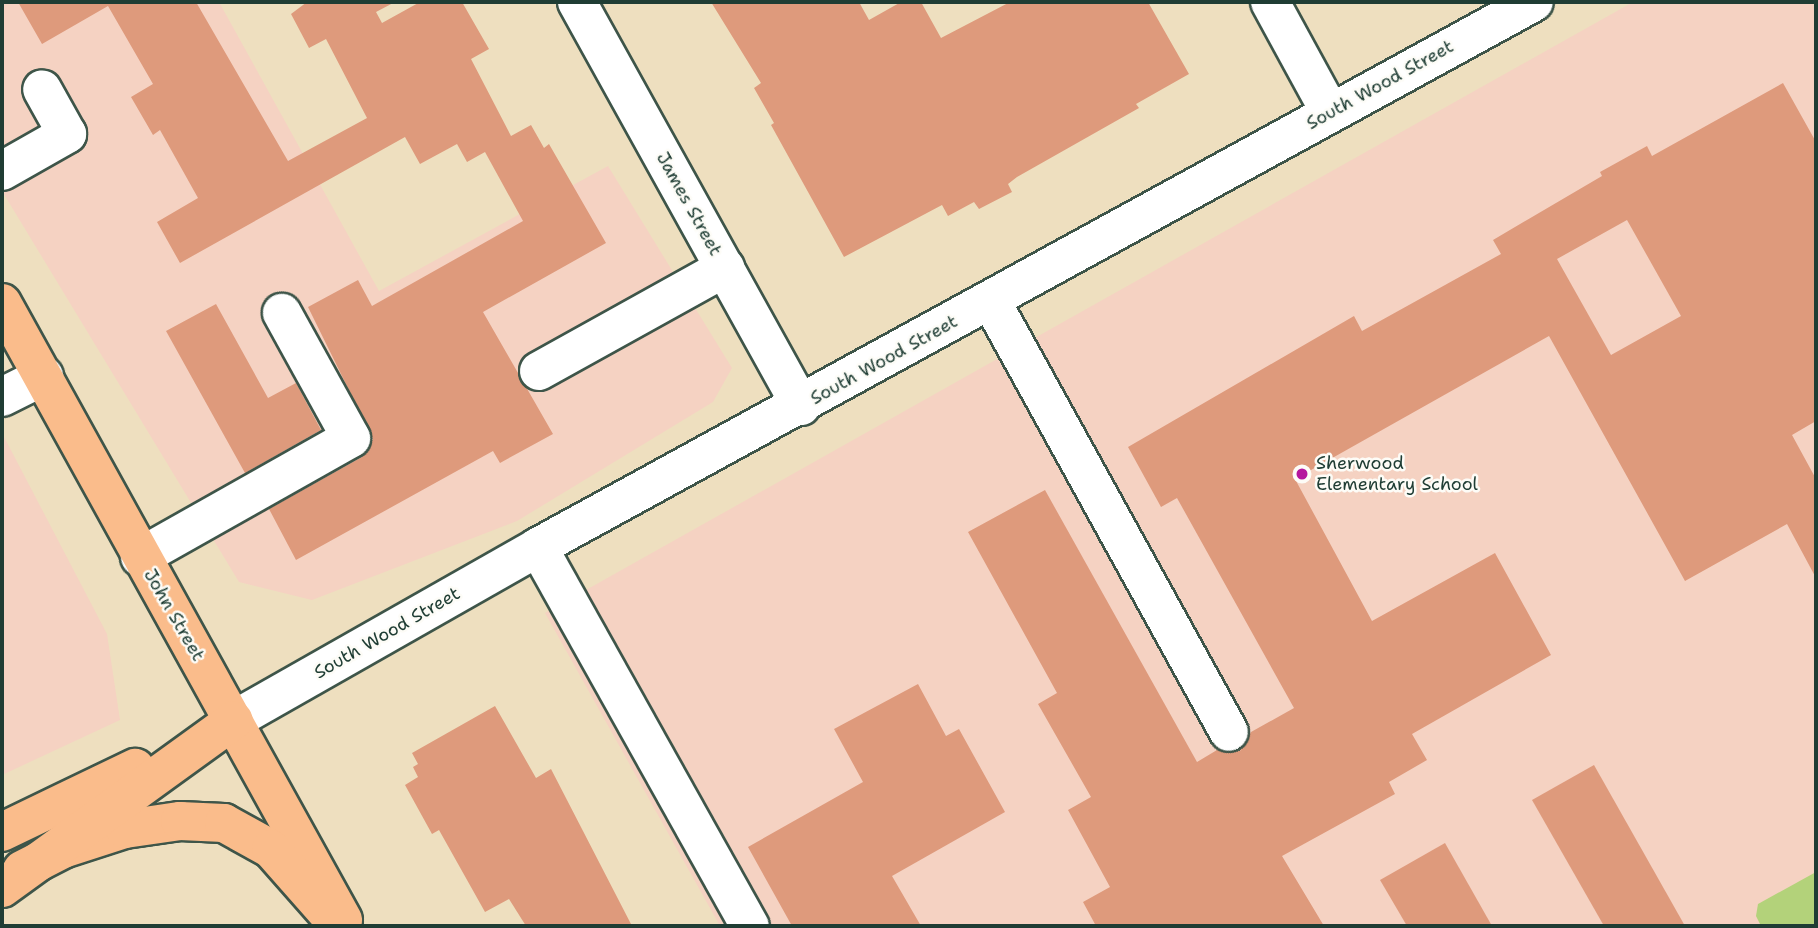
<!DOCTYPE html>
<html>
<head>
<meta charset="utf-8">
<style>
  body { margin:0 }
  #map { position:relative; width:1818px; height:928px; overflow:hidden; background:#eedfbf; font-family:"Shantell Sans",sans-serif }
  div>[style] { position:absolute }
  .built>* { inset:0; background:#f5d2c2 }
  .green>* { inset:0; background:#b3d27a }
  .building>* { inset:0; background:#de9a7c }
  .roads { filter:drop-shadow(2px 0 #3e5549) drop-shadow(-2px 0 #3e5549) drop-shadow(0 2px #3e5549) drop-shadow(0 -2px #3e5549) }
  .minor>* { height:38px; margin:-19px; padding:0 19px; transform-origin:19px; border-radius:19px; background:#fff }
  .major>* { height:38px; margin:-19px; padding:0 19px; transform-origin:19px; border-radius:19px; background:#fabc8b }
  .highway>* { height:38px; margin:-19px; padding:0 19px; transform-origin:19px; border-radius:19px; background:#fabc8b }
  .dots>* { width:19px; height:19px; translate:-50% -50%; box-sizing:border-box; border:4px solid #fdfcf7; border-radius:50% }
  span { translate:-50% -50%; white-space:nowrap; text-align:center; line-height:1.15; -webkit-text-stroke:5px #fdfcf7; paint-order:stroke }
  .street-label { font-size:18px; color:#1f3d34 }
  .poi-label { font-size:18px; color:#1f3d34 }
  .left { translate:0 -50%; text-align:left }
  .frame { position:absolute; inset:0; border:4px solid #1f3d34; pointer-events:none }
</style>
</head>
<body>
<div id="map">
  <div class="built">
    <i style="clip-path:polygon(2px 2px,219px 2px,379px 291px,608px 166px,732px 368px,713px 402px,517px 521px,312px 600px,239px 582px,2px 191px)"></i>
    <i style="clip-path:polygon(1633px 2px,1816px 2px,1816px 926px,720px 926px,545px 613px)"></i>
    <i style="clip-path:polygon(2px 433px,107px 634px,120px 720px,2px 775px)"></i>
  </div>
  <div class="green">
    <i style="clip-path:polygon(1816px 872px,1816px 926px,1761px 926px,1756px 916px,1758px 904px)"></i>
  </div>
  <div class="building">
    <i style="clip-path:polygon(18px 2px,196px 2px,288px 161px,367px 118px,326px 39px,309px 48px,291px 14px,307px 2px,395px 2px,376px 12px,382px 23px,420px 2px,462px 2px,489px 49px,471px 59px,511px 136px,531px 125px,544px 148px,549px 144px,606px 243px,483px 312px,553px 434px,500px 463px,493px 451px,296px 560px,269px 509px,362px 457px,373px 439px,308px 307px,358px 280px,372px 306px,523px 221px,485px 152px,467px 162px,457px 144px,420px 164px,405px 137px,180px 263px,157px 222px,198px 198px,160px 130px,153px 135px,131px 97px,153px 84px,108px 6px,42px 44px)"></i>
    <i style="clip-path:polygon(711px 2px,859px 2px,869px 20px,901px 2px,921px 2px,941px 38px,1010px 2px,1148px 2px,1189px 74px,1136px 104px,1139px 108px,1017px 177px,1008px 184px,1012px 192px,979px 209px,974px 202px,948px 216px,942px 205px,844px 257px,771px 125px,774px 123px,754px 88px,761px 83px)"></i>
    <i style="clip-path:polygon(evenodd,1783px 83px,1816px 142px,1816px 421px,1792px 435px,1816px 479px,1816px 578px,1787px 524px,1685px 581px,1549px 336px,1295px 479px,1372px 621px,1495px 553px,1551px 655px,1412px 734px,1427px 760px,1389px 782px,1395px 794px,1282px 856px,1324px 926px,1096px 926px,1083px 902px,1110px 887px,1068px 810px,1091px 797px,1038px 704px,1057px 693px,968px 532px,1045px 490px,1197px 762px,1217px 750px,1240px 751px,1251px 732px,1294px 708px,1177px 498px,1161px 507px,1128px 447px,1354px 316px,1362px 331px,1501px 254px,1493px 240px,1602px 176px,1600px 172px,1647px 146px,1652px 156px,1783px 83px,1627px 220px,1681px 316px,1611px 355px,1557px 259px,1627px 220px)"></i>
    <i style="clip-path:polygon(216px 304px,268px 398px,296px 383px,321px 430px,245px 473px,166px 331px)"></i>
    <i style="clip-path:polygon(918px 684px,946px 736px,959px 729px,1005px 812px,892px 876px,921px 926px,792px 926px,748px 847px,863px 782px,834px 729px)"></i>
    <i style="clip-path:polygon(495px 706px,536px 778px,551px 769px,632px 926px,526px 926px,509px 899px,485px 912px,439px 830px,432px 834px,405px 785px,418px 777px,413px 767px,418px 764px,412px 753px)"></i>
    <i style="clip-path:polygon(1594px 765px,1685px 926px,1604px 926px,1532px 800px)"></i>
    <i style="clip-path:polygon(1445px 843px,1492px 926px,1407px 926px,1380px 880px)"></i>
  </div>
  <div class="roads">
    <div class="minor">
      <i style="left:577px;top:2px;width:462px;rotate:61deg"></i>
      <i style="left:1270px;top:2px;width:125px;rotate:61.4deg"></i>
      <i style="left:2px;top:171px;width:75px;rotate:-29.6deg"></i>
      <i style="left:67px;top:134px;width:51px;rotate:-119.1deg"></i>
      <i style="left:991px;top:301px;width:492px;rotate:61.1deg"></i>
      <i style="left:539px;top:371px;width:213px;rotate:-29deg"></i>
      <i style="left:2px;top:397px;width:47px;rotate:-26.6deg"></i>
      <i style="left:538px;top:547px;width:434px;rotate:60.8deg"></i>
      <i style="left:140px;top:557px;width:242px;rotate:-29.4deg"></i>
      <i style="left:351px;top:438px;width:143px;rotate:-118.9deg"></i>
      <i style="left:234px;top:720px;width:350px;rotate:-29.6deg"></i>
      <i style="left:538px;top:547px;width:1135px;rotate:-28.69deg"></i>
    </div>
    <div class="major">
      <i style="left:2px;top:303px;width:705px;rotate:61.07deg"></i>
    </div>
    <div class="highway">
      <i style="left:2px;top:832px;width:148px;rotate:-25.7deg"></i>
      <i style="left:22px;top:870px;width:46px;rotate:-27.1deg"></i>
      <i style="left:63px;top:849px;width:65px;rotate:-17.9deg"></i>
      <i style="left:125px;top:829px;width:56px;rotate:-8.3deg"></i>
      <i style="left:180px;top:821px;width:44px;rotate:2.6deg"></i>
      <i style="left:224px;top:823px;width:54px;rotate:29deg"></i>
      <i style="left:271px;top:849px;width:103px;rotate:48.6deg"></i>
      <i style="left:2px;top:888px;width:286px;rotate:-35.9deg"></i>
    </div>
  </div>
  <div class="dots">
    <i style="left:1302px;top:474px;background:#b5179e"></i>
  </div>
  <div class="street-label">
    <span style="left:1380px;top:85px;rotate:-29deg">South Wood Street</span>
    <span style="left:689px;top:204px;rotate:61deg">James Street</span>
    <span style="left:884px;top:360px;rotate:-29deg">South Wood Street</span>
    <span style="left:174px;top:615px;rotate:60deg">John Street</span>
    <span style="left:387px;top:633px;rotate:-30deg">South Wood Street</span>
  </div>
  <div class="poi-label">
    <span class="left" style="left:1316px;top:474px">Sherwood<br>Elementary School</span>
  </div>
  <div class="frame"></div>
</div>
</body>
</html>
